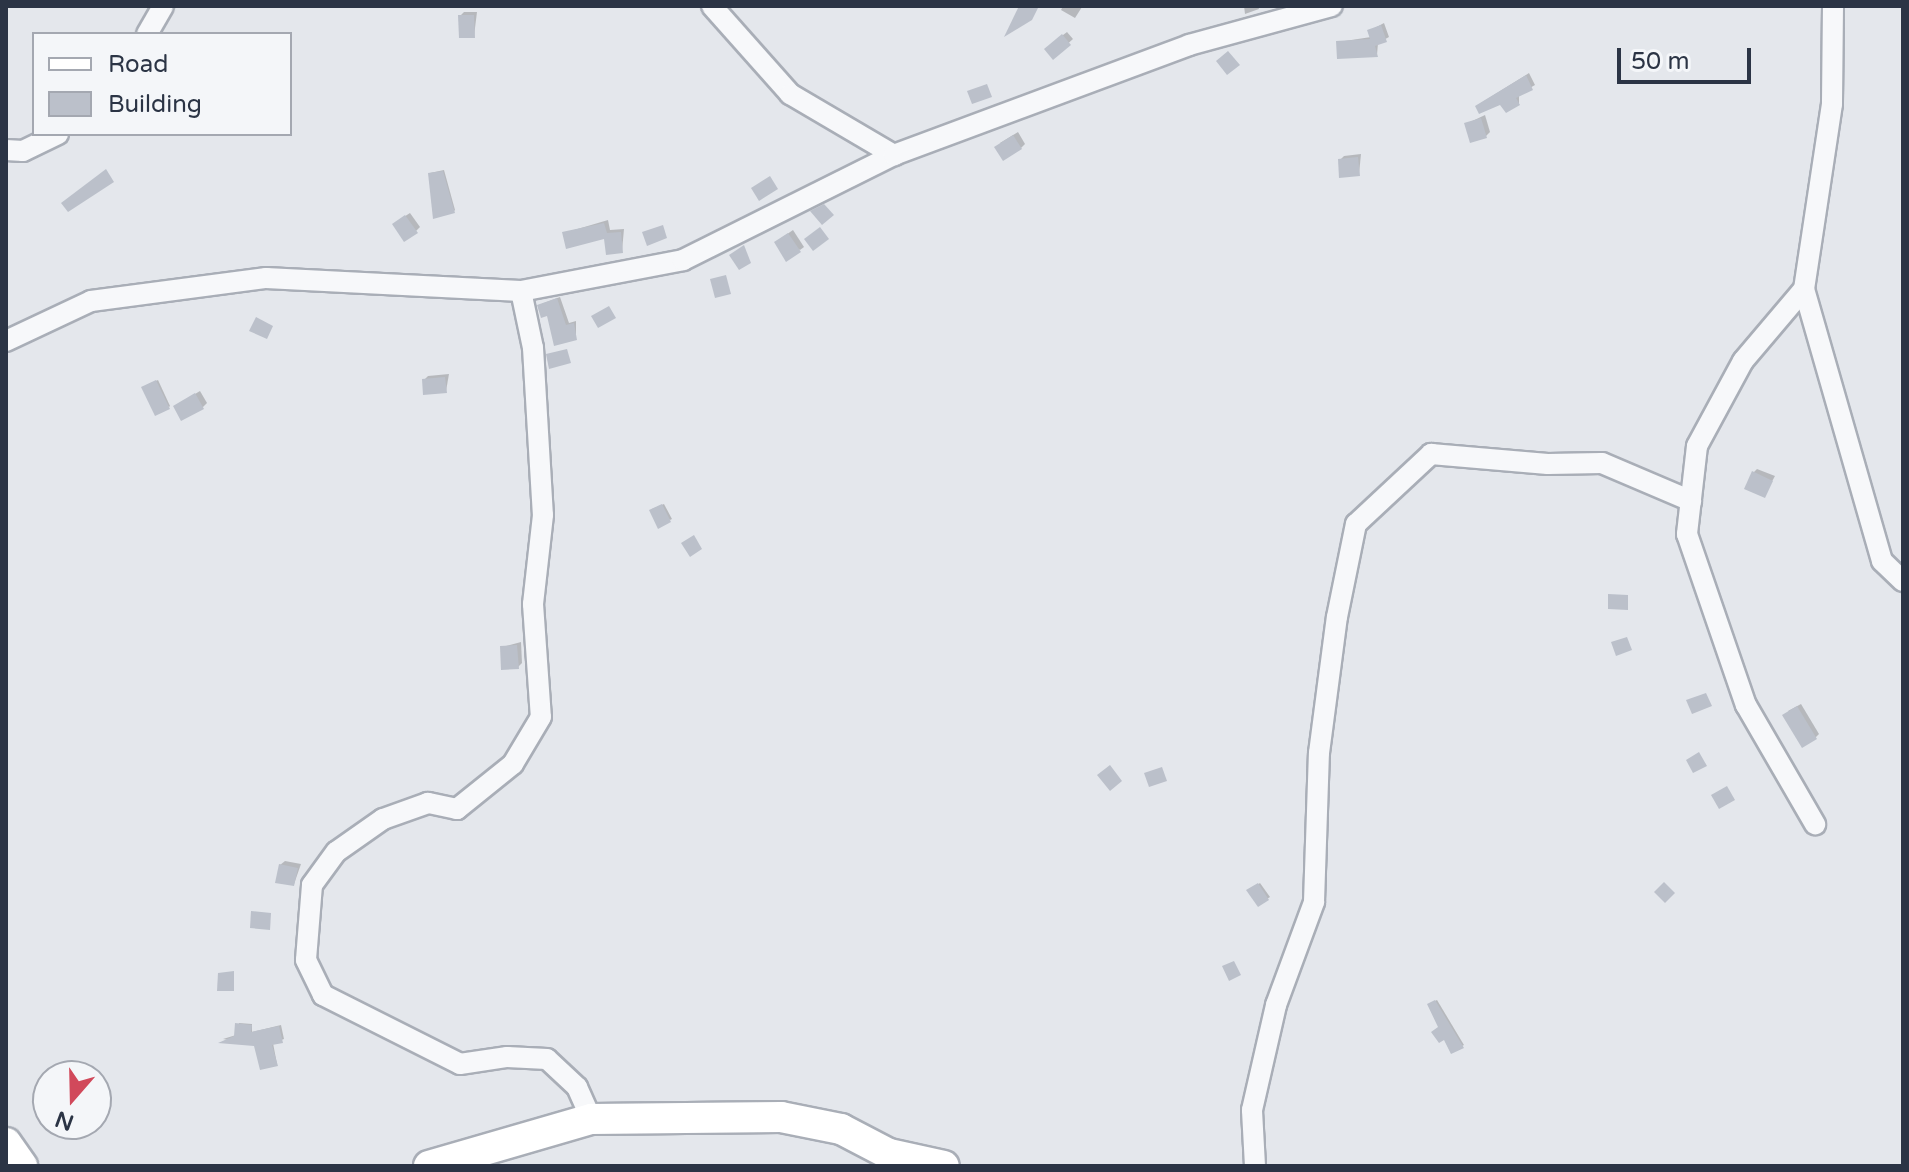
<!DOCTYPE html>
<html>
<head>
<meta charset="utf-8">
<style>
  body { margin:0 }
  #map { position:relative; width:1909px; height:1172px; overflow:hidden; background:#e4e7ec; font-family:"Varela Round",sans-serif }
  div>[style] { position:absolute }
  .shadow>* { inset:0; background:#0003 }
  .building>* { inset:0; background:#bbc0ca }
  .roads { filter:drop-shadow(2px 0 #a9aeb7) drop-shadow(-2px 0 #a9aeb7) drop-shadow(0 2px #a9aeb7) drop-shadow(0 -2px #a9aeb7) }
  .minor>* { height:20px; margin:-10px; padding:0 10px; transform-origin:10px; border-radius:10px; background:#f7f8fa }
  .secondary>* { height:30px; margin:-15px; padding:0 15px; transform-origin:15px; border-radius:15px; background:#fff }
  span { translate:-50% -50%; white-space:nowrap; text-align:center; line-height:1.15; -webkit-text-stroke:8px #f4f6f9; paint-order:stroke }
  .frame { position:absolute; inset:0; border:8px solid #2b3445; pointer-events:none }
  .legend { position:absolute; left:32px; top:32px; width:260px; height:104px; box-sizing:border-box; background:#f4f6f9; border:2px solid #a4a8b1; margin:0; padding:10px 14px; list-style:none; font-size:24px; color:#2b3445 }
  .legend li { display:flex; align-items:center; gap:16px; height:40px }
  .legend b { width:40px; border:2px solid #a4a8b1 }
  .north { position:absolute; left:32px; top:1060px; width:80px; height:80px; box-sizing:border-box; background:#f4f6f9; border:2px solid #a4a8b1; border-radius:50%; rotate:200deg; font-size:22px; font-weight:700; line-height:32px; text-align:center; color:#2b3445 }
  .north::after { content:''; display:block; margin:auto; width:28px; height:36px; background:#d1495b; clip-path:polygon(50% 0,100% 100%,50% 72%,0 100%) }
  .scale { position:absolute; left:1617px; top:48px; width:134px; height:36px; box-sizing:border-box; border:4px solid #2b3445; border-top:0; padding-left:10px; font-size:24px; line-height:28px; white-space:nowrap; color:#2b3445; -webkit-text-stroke:6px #f4f6f9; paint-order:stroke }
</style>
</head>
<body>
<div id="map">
  <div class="shadow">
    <i style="clip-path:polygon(1063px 6px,1081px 6px,1082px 7px,1075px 18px,1061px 10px)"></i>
    <i style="clip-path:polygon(1244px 6px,1258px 6px,1259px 9px,1245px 14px)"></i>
    <i style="clip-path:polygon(464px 12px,477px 12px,474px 36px,460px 16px)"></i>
    <i style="clip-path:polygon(1384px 23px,1389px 37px,1378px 43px,1377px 55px,1338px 42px,1371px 37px,1369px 31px)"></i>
    <i style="clip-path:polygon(1067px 32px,1073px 39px,1053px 57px,1050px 45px)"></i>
    <i style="clip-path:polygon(1529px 73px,1535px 85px,1519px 94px,1519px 103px,1481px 103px)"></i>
    <i style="clip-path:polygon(1485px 115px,1490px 132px,1486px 136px,1466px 124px)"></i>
    <i style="clip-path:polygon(1018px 132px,1025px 144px,1021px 148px,1000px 143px)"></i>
    <i style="clip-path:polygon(1361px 154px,1359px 174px,1340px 160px,1344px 156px)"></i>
    <i style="clip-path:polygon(444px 170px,455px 210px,454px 211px,430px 173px)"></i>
    <i style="clip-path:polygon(410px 213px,420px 227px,416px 231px,399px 220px)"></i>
    <i style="clip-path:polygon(608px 220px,610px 230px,624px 229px,622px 251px,606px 237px,564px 233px)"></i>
    <i style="clip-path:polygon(793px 230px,804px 247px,800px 250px,780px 239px)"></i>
    <i style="clip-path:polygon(560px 297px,569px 323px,576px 321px,576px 338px,539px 305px)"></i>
    <i style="clip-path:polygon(449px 374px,446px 391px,424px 380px,428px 376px)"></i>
    <i style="clip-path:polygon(158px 380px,170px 406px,169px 407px,145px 386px)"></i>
    <i style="clip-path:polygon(200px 391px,207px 403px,203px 407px,175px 406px)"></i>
    <i style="clip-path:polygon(1757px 469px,1775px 476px,1764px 496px,1753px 473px)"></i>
    <i style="clip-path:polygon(664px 504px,672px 519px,670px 520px,652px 509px)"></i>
    <i style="clip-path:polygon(521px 642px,522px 663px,518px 667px,502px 647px)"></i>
    <i style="clip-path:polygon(1801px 704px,1819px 734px,1815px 738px,1788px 711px)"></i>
    <i style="clip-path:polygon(285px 861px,301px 864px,294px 884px,280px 865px)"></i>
    <i style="clip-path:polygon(1260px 883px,1270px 897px,1258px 905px,1249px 891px)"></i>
    <i style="clip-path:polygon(1437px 1000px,1464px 1045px,1452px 1051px,1431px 1003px)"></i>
    <i style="clip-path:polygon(239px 1023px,252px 1024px,252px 1032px,281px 1025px,284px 1039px,273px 1043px,277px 1064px,255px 1044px,223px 1039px,236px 1035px)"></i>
  </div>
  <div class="building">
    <i style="clip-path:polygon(1019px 6px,1039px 6px,1032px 20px,1004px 37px)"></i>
    <i style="clip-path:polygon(458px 15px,474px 15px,475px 38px,459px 38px)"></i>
    <i style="clip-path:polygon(1381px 25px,1387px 42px,1375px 46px,1378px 57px,1337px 59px,1336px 41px,1370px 39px,1367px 30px)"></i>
    <i style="clip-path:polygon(1062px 34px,1071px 45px,1053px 60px,1044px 49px)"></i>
    <i style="clip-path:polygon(1228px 51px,1240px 65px,1227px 75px,1216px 61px)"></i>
    <i style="clip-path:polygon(1526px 75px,1533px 90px,1516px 98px,1520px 105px,1506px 113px,1500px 105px,1479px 114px,1475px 106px)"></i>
    <i style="clip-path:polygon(987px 84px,992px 97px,972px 104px,967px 91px)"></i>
    <i style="clip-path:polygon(1481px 118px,1487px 138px,1470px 143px,1464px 123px)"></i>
    <i style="clip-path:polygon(1013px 135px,1022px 149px,1003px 161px,994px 147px)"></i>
    <i style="clip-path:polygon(1358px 157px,1360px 176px,1339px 178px,1338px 159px)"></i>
    <i style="clip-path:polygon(106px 169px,114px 182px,68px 212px,61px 203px)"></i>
    <i style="clip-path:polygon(443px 171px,455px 213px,433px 219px,428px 173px)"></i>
    <i style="clip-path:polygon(770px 176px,778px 189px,759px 201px,751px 188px)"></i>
    <i style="clip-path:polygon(824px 204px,834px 215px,822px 225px,810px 211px)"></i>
    <i style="clip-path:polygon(405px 215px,418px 233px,404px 242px,392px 224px)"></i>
    <i style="clip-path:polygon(604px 223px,607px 233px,621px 232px,623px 253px,606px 255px,604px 239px,566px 249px,562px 232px)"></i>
    <i style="clip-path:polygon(663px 225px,667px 238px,647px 246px,642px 232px)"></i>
    <i style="clip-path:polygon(820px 227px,829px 239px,813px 251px,804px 239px)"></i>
    <i style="clip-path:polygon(788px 233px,801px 252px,786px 262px,774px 242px)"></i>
    <i style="clip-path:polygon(744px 245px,751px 263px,739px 270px,729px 255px)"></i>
    <i style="clip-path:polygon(726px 275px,731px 294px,715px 298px,710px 279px)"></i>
    <i style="clip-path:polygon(557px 298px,566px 325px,574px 323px,577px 340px,554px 346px,547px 316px,541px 318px,537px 305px)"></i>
    <i style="clip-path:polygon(609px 306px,616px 318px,598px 328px,591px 316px)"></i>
    <i style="clip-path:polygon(256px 317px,273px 326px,267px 339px,249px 331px)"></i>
    <i style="clip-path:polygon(567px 349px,571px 363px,549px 369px,546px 354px)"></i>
    <i style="clip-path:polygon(445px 377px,447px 393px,423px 395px,422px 379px)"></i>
    <i style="clip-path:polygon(156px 380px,170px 409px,155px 416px,141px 387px)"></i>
    <i style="clip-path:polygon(195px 393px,204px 409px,181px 421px,173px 406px)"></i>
    <i style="clip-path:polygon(1752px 471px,1773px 481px,1765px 498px,1744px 489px)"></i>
    <i style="clip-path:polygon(662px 504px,671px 522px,658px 529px,649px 510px)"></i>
    <i style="clip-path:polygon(694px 535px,702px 549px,690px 557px,681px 543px)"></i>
    <i style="clip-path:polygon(1608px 594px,1628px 595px,1628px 610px,1608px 609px)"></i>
    <i style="clip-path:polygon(1627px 637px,1632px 650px,1616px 656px,1611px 642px)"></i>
    <i style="clip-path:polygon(517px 645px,519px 669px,501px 670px,500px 646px)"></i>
    <i style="clip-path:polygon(1706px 693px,1712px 706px,1692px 714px,1686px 700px)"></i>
    <i style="clip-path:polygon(1797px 706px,1817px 739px,1802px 748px,1782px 715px)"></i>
    <i style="clip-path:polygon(1699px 752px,1707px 766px,1693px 773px,1686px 760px)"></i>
    <i style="clip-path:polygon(1110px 765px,1122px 781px,1110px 791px,1097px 775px)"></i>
    <i style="clip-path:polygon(1162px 767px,1167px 781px,1149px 787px,1144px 773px)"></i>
    <i style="clip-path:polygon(1727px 786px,1735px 800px,1719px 809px,1711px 795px)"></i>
    <i style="clip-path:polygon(279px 864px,298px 868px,294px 886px,275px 883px)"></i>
    <i style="clip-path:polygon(1664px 882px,1675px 893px,1665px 903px,1654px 892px)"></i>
    <i style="clip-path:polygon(1258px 883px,1269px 900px,1258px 907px,1246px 890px)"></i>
    <i style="clip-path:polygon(251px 911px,271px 913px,270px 930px,250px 928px)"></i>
    <i style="clip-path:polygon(1234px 961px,1241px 975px,1229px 981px,1222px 966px)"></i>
    <i style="clip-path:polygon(234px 971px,234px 991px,217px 991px,218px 973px)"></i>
    <i style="clip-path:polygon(1435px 1000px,1464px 1048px,1451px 1054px,1444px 1040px,1439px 1043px,1431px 1032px,1438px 1027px,1427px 1004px)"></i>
    <i style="clip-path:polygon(235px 1023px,252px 1025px,251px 1032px,279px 1026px,283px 1043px,272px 1045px,278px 1066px,260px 1070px,254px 1046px,218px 1043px,234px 1036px)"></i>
  </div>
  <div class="roads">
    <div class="minor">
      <i style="left:712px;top:6px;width:118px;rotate:48.4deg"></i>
      <i style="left:790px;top:94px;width:121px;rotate:30.4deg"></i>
      <i style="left:1833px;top:6px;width:98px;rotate:90.6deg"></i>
      <i style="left:1832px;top:104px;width:187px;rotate:98.6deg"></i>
      <i style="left:1804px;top:289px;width:283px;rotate:74deg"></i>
      <i style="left:1882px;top:561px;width:29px;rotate:44deg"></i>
      <i style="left:147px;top:34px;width:32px;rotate:-60deg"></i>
      <i style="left:6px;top:150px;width:17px;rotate:3deg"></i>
      <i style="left:23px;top:151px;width:39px;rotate:-26deg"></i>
      <i style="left:1804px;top:289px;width:94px;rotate:130.3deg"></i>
      <i style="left:1743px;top:361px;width:97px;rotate:118.4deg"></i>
      <i style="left:1697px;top:446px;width:89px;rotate:96.5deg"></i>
      <i style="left:1687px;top:534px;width:181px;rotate:71deg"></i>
      <i style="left:1746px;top:705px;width:138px;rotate:59.9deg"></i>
      <i style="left:521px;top:291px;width:58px;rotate:78.1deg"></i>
      <i style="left:533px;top:348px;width:167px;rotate:86.6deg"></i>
      <i style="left:543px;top:515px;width:90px;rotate:96.4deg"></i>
      <i style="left:533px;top:604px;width:113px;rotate:86deg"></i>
      <i style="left:541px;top:717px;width:55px;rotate:120.8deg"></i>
      <i style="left:513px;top:764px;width:72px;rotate:141.2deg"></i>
      <i style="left:457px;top:809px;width:30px;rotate:-168deg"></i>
      <i style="left:428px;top:803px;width:48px;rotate:160.4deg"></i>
      <i style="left:383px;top:819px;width:57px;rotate:144.9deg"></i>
      <i style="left:336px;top:852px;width:41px;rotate:126deg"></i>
      <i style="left:312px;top:885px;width:75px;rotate:94.6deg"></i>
      <i style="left:306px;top:960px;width:39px;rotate:64deg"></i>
      <i style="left:323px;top:995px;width:153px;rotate:26.7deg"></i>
      <i style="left:460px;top:1064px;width:48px;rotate:-8.5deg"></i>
      <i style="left:507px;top:1057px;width:40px;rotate:2.9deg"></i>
      <i style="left:547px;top:1059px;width:41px;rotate:43deg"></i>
      <i style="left:577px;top:1087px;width:35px;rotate:66deg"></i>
      <i style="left:6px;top:341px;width:94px;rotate:-25.2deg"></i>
      <i style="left:91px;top:301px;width:177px;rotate:-7.5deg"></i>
      <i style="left:266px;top:278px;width:255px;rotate:2.9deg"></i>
      <i style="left:521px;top:291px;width:165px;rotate:-10.8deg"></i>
      <i style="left:683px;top:260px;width:236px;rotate:-26.5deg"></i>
      <i style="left:894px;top:155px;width:315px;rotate:-20.4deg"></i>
      <i style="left:1189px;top:45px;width:148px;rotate:-15.3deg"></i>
      <i style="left:1255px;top:1166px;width:56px;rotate:-93.1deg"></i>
      <i style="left:1252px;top:1110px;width:108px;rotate:-77.1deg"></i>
      <i style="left:1276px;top:1005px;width:110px;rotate:-69.7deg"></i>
      <i style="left:1314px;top:902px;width:149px;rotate:-88.1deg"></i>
      <i style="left:1319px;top:753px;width:137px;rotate:-82.5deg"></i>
      <i style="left:1337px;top:617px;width:95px;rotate:-78.5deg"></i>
      <i style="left:1356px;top:524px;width:103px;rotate:-43deg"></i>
      <i style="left:1431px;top:454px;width:117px;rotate:4.9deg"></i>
      <i style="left:1548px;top:464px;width:54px;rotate:-1.1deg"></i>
      <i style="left:1602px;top:463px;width:97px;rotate:23.1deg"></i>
    </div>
    <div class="secondary">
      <i style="left:6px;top:1143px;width:28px;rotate:55deg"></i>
      <i style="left:429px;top:1166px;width:169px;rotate:-16.2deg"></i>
      <i style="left:591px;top:1119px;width:190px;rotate:-0.6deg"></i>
      <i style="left:781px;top:1117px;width:61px;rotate:11.3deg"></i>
      <i style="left:841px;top:1129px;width:54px;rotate:27.5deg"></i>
      <i style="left:889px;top:1154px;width:56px;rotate:12.3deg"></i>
    </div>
  </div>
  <div class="frame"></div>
  <ul class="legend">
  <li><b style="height:10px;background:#fff"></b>Road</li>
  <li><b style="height:22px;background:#bbc0ca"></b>Building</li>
  </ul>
  <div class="north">N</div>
  <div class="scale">50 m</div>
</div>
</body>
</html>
